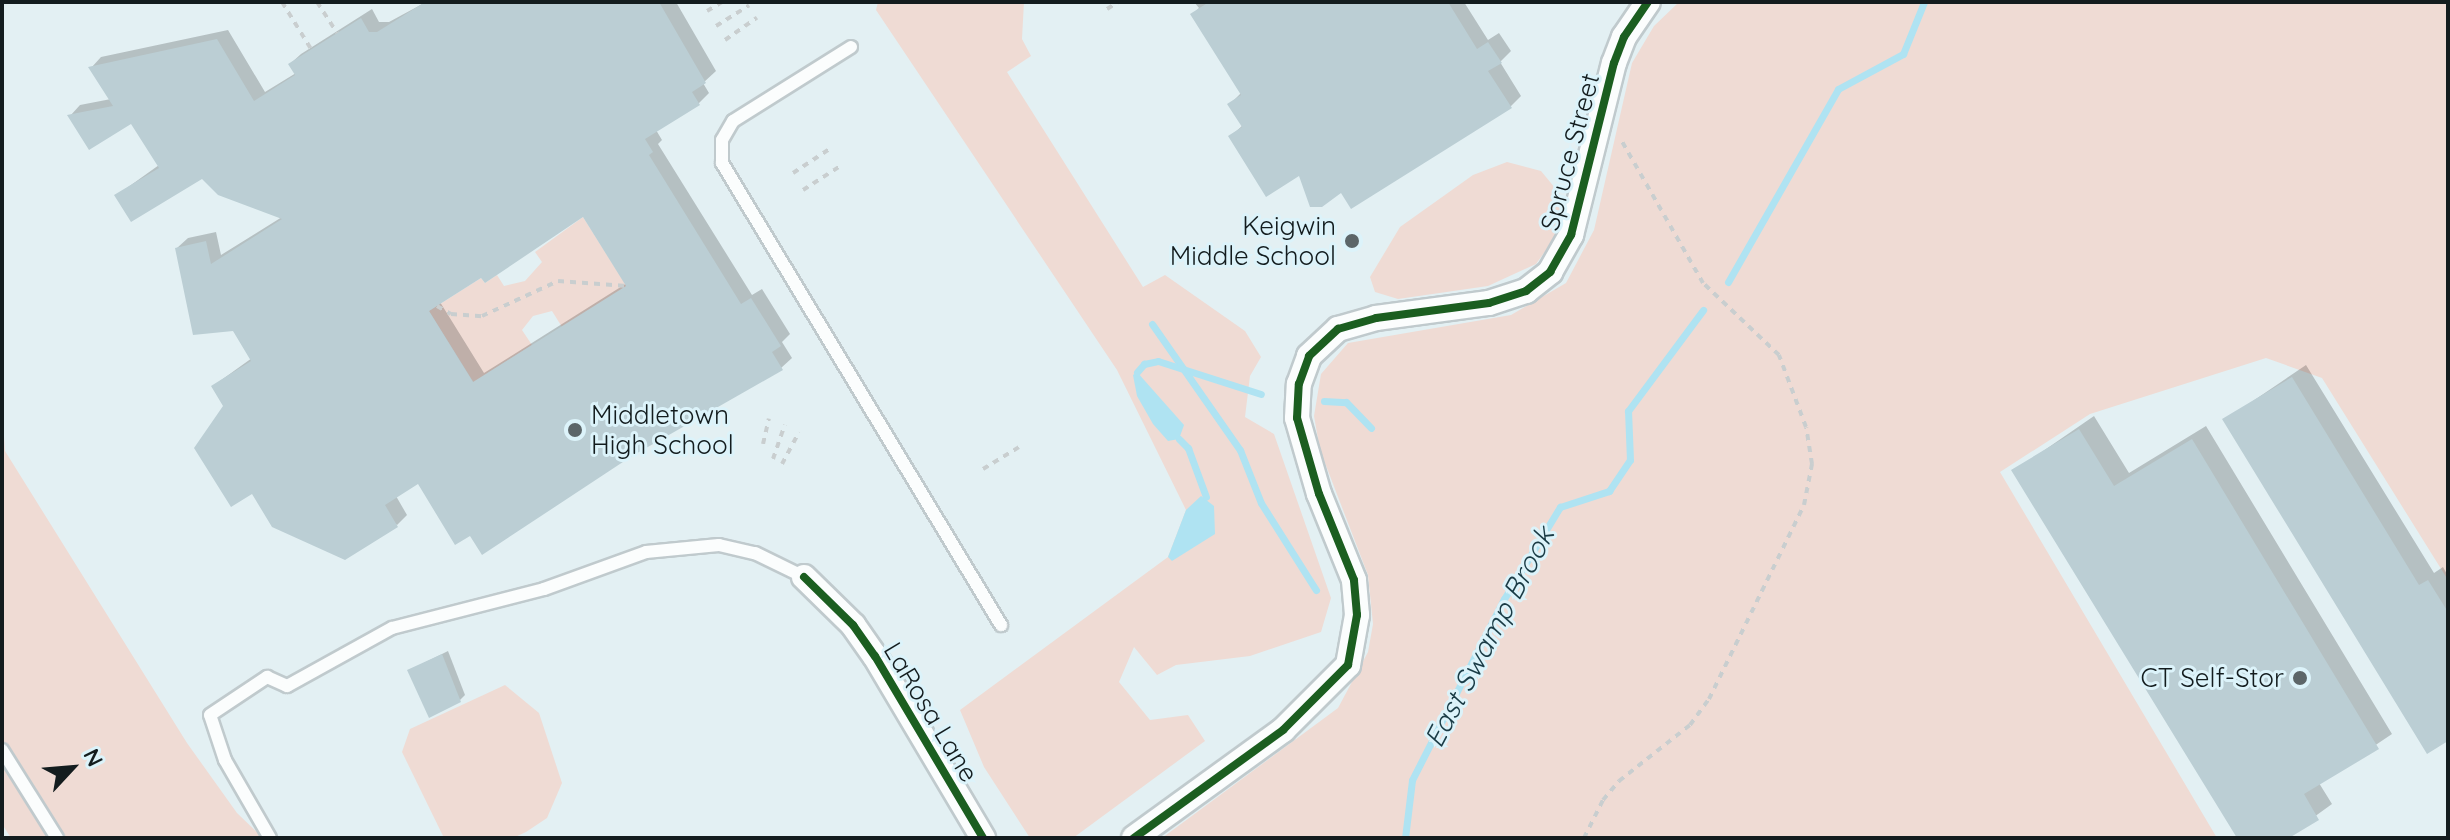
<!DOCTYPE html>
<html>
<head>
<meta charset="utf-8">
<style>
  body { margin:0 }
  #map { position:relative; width:2450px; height:840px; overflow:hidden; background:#e3f0f3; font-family:Quicksand,sans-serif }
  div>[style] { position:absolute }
  .green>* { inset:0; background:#efdbd4 }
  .water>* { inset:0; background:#afe3f2 }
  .shadow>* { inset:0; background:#0003 }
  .stream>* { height:7px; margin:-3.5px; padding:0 3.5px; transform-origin:3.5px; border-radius:3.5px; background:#afe3f2 }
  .building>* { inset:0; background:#bbced4 }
  .path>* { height:4px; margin-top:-2px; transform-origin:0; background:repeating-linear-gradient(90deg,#c9cecf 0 6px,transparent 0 12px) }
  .roads { filter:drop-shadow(2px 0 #c0cacd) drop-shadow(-2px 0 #c0cacd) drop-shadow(0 2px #c0cacd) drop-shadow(0 -2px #c0cacd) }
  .service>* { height:12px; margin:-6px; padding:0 6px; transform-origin:6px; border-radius:6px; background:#fbfdfd }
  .minor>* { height:24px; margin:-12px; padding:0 12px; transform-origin:12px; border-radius:12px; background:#fbfdfd }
  .cycleway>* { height:8px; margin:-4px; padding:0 4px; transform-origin:4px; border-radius:4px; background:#1b5e20 }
  .dots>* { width:22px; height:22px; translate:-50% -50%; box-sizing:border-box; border:4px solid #dcf3fa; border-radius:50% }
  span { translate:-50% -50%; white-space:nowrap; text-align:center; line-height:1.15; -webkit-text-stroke:6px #dcf3fa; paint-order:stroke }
  .street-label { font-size:26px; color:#131c1e }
  .poi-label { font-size:26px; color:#131c1e }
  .right { translate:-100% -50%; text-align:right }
  .left { translate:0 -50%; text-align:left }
  .water-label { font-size:28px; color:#1a3b45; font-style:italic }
  .frame { position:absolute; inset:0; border:4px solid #131c1e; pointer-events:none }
  .north { position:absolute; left:32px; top:728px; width:80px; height:80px; -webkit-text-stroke:6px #dcf3fa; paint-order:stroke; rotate:64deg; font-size:22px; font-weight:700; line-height:32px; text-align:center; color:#131c1e }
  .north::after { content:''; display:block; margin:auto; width:28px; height:36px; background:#131c1e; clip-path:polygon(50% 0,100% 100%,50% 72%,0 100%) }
</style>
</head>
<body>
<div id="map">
  <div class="green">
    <i style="clip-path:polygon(878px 2px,1024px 2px,1022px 39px,1031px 56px,1007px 72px,1143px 287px,1165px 275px,1245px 331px,1261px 357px,1250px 376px,1245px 417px,1274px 434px,1331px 598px,1321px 632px,1250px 656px,1176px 665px,1157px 675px,1134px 647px,1119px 682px,1150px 720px,1188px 715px,1205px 741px,1073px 838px,1030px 838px,984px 767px,960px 710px,1168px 557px,1186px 510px,1117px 370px,876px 10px)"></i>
    <i style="clip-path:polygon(1679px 2px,2448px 2px,2448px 580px,2322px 378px,2266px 358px,2090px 414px,2000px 472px,2217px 838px,1162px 838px,1338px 708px,1368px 652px,1373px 624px,1368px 575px,1320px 450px,1314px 416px,1321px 374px,1348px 343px,1511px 315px,1566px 283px,1594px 230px,1632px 63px,1654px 26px)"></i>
    <i style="clip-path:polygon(1507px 162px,1541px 171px,1560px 194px,1559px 232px,1536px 264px,1488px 286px,1398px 299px,1375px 292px,1370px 277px,1400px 227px,1473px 175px)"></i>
    <i style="clip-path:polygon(583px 217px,633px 296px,562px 327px,552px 311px,533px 316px,522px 330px,532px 345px,488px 373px,479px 391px,429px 311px,481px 278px,485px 283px,497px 275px,504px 286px,525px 281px,542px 262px,535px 252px)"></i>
    <i style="clip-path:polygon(2px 408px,5px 451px,187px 743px,237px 813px,263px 838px,11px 838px,2px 824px)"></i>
    <i style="clip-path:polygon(505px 685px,539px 713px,562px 783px,547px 818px,526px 832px,513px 838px,444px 838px,402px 752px,410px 729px)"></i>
  </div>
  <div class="water">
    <i style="clip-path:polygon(1137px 372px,1184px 425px,1179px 439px,1168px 441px,1153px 424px,1137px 396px,1133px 375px)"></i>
    <i style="clip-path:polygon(1201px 496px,1214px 506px,1215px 534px,1172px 561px,1168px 557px,1186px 510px)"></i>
  </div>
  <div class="shadow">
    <i style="clip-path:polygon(evenodd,426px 2px,676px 2px,716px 71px,703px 83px,709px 93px,699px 103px,656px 130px,662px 140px,658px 144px,752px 295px,762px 289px,790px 334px,782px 342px,792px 358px,781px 368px,471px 533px,419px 482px,396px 496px,407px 515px,397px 525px,226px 406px,213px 386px,252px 358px,177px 248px,188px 238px,216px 232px,221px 255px,282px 217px,202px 177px,117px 195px,159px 165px,132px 121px,70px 116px,80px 105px,111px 99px,91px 68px,101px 57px,228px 30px,265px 92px,296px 73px,290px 64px,301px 54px,372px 9px,379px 22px,389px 22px,426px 2px,584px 214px,627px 283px,484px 373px,440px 302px,482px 275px,485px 280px,584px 214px)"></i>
    <i style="clip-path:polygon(1194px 2px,1464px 2px,1488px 40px,1499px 33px,1511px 51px,1500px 62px,1521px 96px,1510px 107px,1341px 190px,1231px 136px,1243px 125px,1230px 104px,1241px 93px,1193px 14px,1199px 8px)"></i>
    <i style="clip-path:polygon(2306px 365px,2434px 573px,2443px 567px,2448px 576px,2448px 739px,2225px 420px)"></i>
    <i style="clip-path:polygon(2094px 416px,2129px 473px,2206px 426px,2392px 734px,2319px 783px,2332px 804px,2285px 838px,2239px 838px,2014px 471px)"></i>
    <i style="clip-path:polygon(448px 651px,465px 695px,460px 700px,410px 670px)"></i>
  </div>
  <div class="stream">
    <i style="left:1728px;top:282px;width:222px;rotate:-60.3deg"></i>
    <i style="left:1838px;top:89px;width:74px;rotate:-28.3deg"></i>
    <i style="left:1903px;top:54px;width:56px;rotate:-68deg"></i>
    <i style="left:1152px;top:324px;width:154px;rotate:55.1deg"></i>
    <i style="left:1240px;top:450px;width:57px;rotate:68.4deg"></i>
    <i style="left:1261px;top:503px;width:103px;rotate:57.7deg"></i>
    <i style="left:1137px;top:372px;width:11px;rotate:-49deg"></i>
    <i style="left:1144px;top:364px;width:14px;rotate:-12deg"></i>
    <i style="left:1158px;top:361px;width:108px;rotate:17.8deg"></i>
    <i style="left:1324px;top:401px;width:22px;rotate:3deg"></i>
    <i style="left:1346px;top:402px;width:36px;rotate:46deg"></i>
    <i style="left:1179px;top:439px;width:13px;rotate:45deg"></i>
    <i style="left:1188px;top:448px;width:52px;rotate:69.8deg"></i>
    <i style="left:1405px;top:838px;width:58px;rotate:-83.1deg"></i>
    <i style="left:1412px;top:780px;width:203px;rotate:-63.1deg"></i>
    <i style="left:1504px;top:599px;width:108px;rotate:-58.7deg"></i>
    <i style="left:1560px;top:507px;width:52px;rotate:-18.1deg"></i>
    <i style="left:1609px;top:491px;width:37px;rotate:-56deg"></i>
    <i style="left:1630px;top:460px;width:49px;rotate:-92.3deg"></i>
    <i style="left:1628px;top:411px;width:126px;rotate:-53.4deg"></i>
  </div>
  <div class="building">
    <i style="clip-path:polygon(evenodd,425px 2px,659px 2px,706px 83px,692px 92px,700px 105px,645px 139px,653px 152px,649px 155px,741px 304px,751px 298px,781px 346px,772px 352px,783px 370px,632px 456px,482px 555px,470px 536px,455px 545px,418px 484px,385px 505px,398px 527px,345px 560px,272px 527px,252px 494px,231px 507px,194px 448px,223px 406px,211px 386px,251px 361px,233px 331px,193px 335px,175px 248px,206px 241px,211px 264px,282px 219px,218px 195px,202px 179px,131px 222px,114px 195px,159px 168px,131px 124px,89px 150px,67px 115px,113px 106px,88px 67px,217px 39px,254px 101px,295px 75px,288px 64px,361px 18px,369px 32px,377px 32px,425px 2px,583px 217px,626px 286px,473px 382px,429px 311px,481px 278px,485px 283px,583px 217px)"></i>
    <i style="clip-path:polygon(1209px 2px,1448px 2px,1477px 49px,1488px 42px,1502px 63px,1488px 71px,1512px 108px,1351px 209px,1341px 193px,1322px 207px,1310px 207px,1299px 176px,1266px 197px,1228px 136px,1242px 127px,1227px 104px,1241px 95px,1190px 14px)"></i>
    <i style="clip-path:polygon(2292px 377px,2419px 585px,2428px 580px,2448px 612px,2448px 741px,2427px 754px,2222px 419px)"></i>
    <i style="clip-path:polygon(2079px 429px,2114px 486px,2192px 439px,2379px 749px,2304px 794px,2319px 820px,2289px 838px,2237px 838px,2011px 470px)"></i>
    <i style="clip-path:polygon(442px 654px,461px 702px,429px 718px,407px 670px)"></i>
  </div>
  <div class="path">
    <i style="left:282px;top:2px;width:55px;rotate:58.3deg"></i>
    <i style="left:317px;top:2px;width:37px;rotate:57deg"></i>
    <i style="left:1107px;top:9px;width:13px;rotate:-32deg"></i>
    <i style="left:707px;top:11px;width:17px;rotate:-31deg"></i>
    <i style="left:716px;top:26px;width:39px;rotate:-32deg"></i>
    <i style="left:725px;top:40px;width:39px;rotate:-35deg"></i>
    <i style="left:793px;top:173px;width:45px;rotate:-33.3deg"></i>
    <i style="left:803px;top:190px;width:46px;rotate:-32.7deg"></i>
    <i style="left:437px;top:306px;width:16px;rotate:30deg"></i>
    <i style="left:451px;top:314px;width:31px;rotate:4deg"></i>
    <i style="left:482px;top:316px;width:84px;rotate:-24.7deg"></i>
    <i style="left:558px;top:281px;width:69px;rotate:4.1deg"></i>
    <i style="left:763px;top:444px;width:26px;rotate:-77deg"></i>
    <i style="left:773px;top:459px;width:36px;rotate:-71deg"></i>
    <i style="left:782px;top:464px;width:36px;rotate:-62deg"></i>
    <i style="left:983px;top:469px;width:42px;rotate:-31.4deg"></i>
    <i style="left:1584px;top:838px;width:42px;rotate:-63.4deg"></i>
    <i style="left:1603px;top:800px;width:25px;rotate:-50deg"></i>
    <i style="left:1619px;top:781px;width:90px;rotate:-38.3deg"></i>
    <i style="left:1690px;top:725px;width:32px;rotate:-54deg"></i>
    <i style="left:1709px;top:699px;width:216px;rotate:-63.9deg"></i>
    <i style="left:1804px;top:505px;width:42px;rotate:-79deg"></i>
    <i style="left:1812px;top:464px;width:37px;rotate:-99deg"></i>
    <i style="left:1806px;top:427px;width:77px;rotate:-110.6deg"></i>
    <i style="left:1779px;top:355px;width:105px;rotate:-136.5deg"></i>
    <i style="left:1703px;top:283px;width:167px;rotate:-119.8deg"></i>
  </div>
  <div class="roads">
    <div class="service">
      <i style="left:851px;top:47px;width:139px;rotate:147.9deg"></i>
      <i style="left:733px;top:121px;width:22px;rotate:120deg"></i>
      <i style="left:722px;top:140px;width:23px;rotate:90deg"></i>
      <i style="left:722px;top:163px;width:540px;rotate:58.87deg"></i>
      <i style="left:2px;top:750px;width:104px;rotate:58deg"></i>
      <i style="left:270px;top:838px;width:90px;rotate:-120deg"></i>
      <i style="left:225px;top:760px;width:47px;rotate:-108.4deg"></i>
      <i style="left:210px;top:715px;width:69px;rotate:-33.7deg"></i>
      <i style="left:267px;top:677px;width:22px;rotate:24deg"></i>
      <i style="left:287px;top:686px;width:120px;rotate:-28.9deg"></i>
      <i style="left:392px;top:628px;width:157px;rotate:-14.4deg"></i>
      <i style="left:544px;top:589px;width:109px;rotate:-19.9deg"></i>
      <i style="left:646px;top:552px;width:73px;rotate:-5.5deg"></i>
      <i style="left:719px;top:545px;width:37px;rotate:13deg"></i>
      <i style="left:755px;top:553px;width:55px;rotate:26.1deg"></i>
    </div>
    <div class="minor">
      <i style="left:804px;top:577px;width:69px;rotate:44.4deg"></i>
      <i style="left:853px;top:625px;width:38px;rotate:55deg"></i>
      <i style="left:875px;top:656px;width:212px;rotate:59.3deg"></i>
      <i style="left:1134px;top:838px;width:184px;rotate:-35.9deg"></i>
      <i style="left:1283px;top:730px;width:92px;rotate:-45deg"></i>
      <i style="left:1348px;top:665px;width:51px;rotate:-79.8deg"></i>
      <i style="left:1357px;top:615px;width:35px;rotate:-95deg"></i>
      <i style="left:1354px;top:580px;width:93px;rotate:-112.1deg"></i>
      <i style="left:1319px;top:494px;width:79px;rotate:-106.1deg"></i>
      <i style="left:1297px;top:418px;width:34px;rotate:-87deg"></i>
      <i style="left:1299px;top:384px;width:30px;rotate:-70deg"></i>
      <i style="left:1309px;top:356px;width:40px;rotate:-43deg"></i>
      <i style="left:1338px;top:329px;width:40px;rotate:-16deg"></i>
      <i style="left:1376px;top:318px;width:114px;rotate:-7.6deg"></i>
      <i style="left:1489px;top:303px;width:39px;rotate:-18deg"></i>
      <i style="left:1526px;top:291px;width:31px;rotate:-38deg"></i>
      <i style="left:1550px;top:272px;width:43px;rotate:-60.4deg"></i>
      <i style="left:1571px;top:235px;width:177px;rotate:-76deg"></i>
      <i style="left:1614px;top:63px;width:28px;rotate:-69deg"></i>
      <i style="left:1624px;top:37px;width:42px;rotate:-55.6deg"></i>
    </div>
  </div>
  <div class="cycleway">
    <i style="left:804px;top:577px;width:69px;rotate:44.4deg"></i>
    <i style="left:853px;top:625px;width:38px;rotate:55deg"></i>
    <i style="left:875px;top:656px;width:212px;rotate:59.3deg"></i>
    <i style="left:1134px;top:838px;width:184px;rotate:-35.9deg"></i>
    <i style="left:1283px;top:730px;width:92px;rotate:-45deg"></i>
    <i style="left:1348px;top:665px;width:51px;rotate:-79.8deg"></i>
    <i style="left:1357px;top:615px;width:35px;rotate:-95deg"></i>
    <i style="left:1354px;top:580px;width:93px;rotate:-112.1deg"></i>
    <i style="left:1319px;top:494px;width:79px;rotate:-106.1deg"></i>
    <i style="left:1297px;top:418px;width:34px;rotate:-87deg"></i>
    <i style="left:1299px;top:384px;width:30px;rotate:-70deg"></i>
    <i style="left:1309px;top:356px;width:40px;rotate:-43deg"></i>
    <i style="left:1338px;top:329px;width:40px;rotate:-16deg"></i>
    <i style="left:1376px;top:318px;width:114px;rotate:-7.6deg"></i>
    <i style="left:1489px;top:303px;width:39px;rotate:-18deg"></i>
    <i style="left:1526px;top:291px;width:31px;rotate:-38deg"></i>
    <i style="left:1550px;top:272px;width:43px;rotate:-60.4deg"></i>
    <i style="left:1571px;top:235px;width:177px;rotate:-76deg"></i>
    <i style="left:1614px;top:63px;width:28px;rotate:-69deg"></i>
    <i style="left:1624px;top:37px;width:42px;rotate:-55.6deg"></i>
  </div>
  <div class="dots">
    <i style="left:1352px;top:241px;background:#5c6669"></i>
    <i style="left:575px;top:430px;background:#5c6669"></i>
    <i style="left:2300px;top:678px;background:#5c6669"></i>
  </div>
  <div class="street-label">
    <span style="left:1570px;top:152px;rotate:-75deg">Spruce Street</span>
    <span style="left:931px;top:712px;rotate:59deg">LaRosa Lane</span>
  </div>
  <div class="poi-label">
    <span class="right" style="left:1336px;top:241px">Keigwin<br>Middle School</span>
    <span class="left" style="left:591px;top:430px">Middletown<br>High School</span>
    <span class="right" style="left:2284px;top:678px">CT Self-Stor</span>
  </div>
  <div class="water-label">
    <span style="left:1489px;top:637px;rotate:-62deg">East Swamp Brook</span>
  </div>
  <div class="frame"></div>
  <div class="north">N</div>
</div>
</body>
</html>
